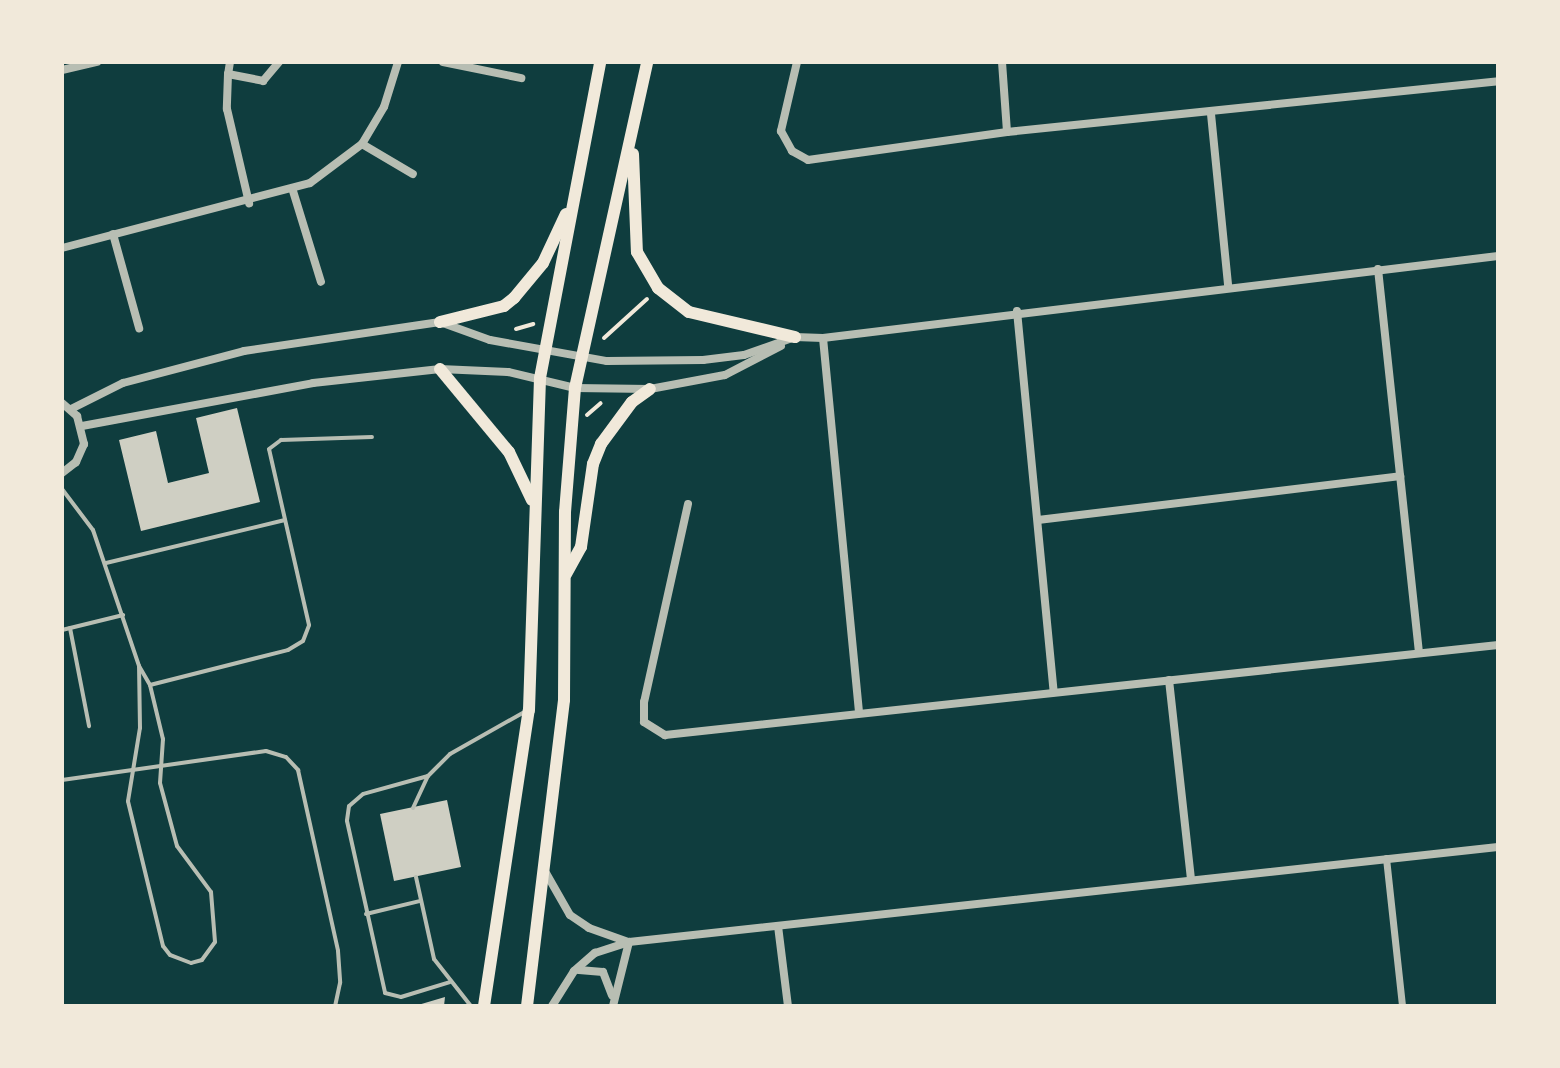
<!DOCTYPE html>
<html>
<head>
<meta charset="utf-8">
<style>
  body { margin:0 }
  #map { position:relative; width:1560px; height:1068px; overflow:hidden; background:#0f3d3e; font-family:"Work Sans",sans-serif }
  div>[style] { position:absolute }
  .building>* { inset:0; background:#cfcfc3 }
  .path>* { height:4px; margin:-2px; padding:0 2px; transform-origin:2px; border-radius:2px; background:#f1e9da }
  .service>* { height:4px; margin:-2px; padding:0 2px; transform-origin:2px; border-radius:2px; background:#b8beb3 }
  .pedestrian>* { height:7px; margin:-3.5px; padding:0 3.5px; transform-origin:3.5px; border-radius:3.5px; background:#b8beb3 }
  .minor>* { height:8px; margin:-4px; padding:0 4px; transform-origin:4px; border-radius:4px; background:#b8beb3 }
  .secondary>* { height:12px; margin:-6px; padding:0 6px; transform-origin:6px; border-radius:6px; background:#f1e9da }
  span { translate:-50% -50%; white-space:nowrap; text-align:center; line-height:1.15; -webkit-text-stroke:6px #f1e9da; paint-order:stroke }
  .frame { position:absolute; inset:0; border:64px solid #f1e9da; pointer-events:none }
</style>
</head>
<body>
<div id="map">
  <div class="building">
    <i style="clip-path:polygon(237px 408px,260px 502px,141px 531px,119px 440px,156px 431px,168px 483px,209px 473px,196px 418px)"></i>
    <i style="clip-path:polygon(447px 800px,461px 867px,394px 881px,380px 814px)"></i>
    <i style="clip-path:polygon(445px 997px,444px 1006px,418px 1006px,418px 1005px)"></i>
  </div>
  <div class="path">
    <i style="left:516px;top:329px;width:18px;rotate:-16deg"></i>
    <i style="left:604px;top:338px;width:58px;rotate:-42.2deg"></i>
    <i style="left:587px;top:415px;width:18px;rotate:-41deg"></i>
  </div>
  <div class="service">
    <i style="left:62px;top:489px;width:51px;rotate:52.9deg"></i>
    <i style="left:93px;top:530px;width:144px;rotate:71.3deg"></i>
    <i style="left:106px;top:563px;width:184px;rotate:-13.5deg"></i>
    <i style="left:70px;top:628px;width:100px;rotate:79deg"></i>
    <i style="left:62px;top:630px;width:63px;rotate:-13.8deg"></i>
    <i style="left:139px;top:666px;width:22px;rotate:60deg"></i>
    <i style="left:150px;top:685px;width:56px;rotate:76.5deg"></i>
    <i style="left:163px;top:739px;width:44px;rotate:93.9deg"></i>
    <i style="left:160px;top:783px;width:65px;rotate:74.9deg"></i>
    <i style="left:177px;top:846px;width:57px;rotate:53.5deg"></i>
    <i style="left:211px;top:892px;width:50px;rotate:85.4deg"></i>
    <i style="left:215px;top:942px;width:22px;rotate:126deg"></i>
    <i style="left:202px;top:960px;width:11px;rotate:165deg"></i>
    <i style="left:191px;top:963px;width:22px;rotate:-159deg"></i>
    <i style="left:170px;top:955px;width:11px;rotate:-128deg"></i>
    <i style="left:163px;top:946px;width:149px;rotate:-103.6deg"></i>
    <i style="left:128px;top:801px;width:74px;rotate:-80.7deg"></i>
    <i style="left:140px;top:728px;width:62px;rotate:-90.9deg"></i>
    <i style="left:150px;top:685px;width:142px;rotate:-14.2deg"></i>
    <i style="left:288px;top:650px;width:17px;rotate:-31deg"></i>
    <i style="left:303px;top:641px;width:17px;rotate:-69deg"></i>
    <i style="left:309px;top:625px;width:180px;rotate:-102.8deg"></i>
    <i style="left:269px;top:449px;width:15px;rotate:-37deg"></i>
    <i style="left:281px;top:440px;width:91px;rotate:-1.9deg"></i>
    <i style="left:428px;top:776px;width:67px;rotate:164.5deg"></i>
    <i style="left:363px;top:794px;width:18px;rotate:139deg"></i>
    <i style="left:349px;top:806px;width:15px;rotate:98deg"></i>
    <i style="left:347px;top:821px;width:176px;rotate:77.5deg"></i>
    <i style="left:385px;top:993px;width:16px;rotate:14deg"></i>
    <i style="left:401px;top:997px;width:51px;rotate:-17deg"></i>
    <i style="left:62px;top:780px;width:206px;rotate:-8.1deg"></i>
    <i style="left:266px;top:751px;width:21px;rotate:17deg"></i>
    <i style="left:286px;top:757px;width:18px;rotate:47deg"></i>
    <i style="left:298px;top:770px;width:185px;rotate:77.5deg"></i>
    <i style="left:338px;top:951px;width:32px;rotate:86deg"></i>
    <i style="left:340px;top:983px;width:24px;rotate:102deg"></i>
    <i style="left:413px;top:808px;width:35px;rotate:-65deg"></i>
    <i style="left:428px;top:776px;width:31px;rotate:-45deg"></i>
    <i style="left:450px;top:754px;width:87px;rotate:-29.5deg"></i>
    <i style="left:416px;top:877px;width:84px;rotate:77.6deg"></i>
    <i style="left:434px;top:959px;width:60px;rotate:51.8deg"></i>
    <i style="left:366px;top:914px;width:56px;rotate:-13.5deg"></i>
  </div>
  <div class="pedestrian">
    <i style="left:1386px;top:858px;width:149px;rotate:83.8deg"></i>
  </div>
  <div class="minor">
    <i style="left:230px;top:62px;width:12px;rotate:99deg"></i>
    <i style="left:228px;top:74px;width:36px;rotate:11deg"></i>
    <i style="left:263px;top:81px;width:25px;rotate:-50deg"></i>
    <i style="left:443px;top:62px;width:80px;rotate:11.6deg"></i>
    <i style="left:797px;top:62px;width:71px;rotate:103.1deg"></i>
    <i style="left:781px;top:131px;width:23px;rotate:61deg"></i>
    <i style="left:792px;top:151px;width:18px;rotate:29deg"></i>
    <i style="left:808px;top:160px;width:201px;rotate:-8deg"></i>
    <i style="left:1007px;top:132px;width:494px;rotate:-5.9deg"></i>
    <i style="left:1002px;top:62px;width:70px;rotate:85.9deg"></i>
    <i style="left:62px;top:70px;width:36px;rotate:-13deg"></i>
    <i style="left:228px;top:74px;width:35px;rotate:92deg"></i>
    <i style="left:227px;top:109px;width:97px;rotate:76.8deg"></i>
    <i style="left:1211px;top:114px;width:172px;rotate:84.3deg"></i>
    <i style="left:362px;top:144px;width:59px;rotate:30.5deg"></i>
    <i style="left:293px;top:191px;width:95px;rotate:72.9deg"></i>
    <i style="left:113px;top:234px;width:98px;rotate:74.5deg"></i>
    <i style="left:62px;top:248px;width:256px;rotate:-14.7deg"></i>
    <i style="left:310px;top:183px;width:65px;rotate:-36.9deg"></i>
    <i style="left:362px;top:144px;width:43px;rotate:-59.3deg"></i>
    <i style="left:384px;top:107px;width:47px;rotate:-72.7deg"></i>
    <i style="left:1378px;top:269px;width:386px;rotate:83.9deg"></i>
    <i style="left:1017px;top:311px;width:383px;rotate:84.5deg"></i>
    <i style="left:823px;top:338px;width:377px;rotate:84.5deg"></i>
    <i style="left:62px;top:403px;width:20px;rotate:41deg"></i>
    <i style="left:77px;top:416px;width:29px;rotate:76deg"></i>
    <i style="left:84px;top:444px;width:20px;rotate:114deg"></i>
    <i style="left:76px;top:462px;width:18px;rotate:142deg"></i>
    <i style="left:71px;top:409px;width:58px;rotate:-26.6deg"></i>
    <i style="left:123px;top:383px;width:125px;rotate:-14.8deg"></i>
    <i style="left:244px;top:351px;width:198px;rotate:-8.4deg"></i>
    <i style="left:440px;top:322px;width:53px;rotate:19.8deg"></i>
    <i style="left:490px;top:340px;width:119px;rotate:10.2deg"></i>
    <i style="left:607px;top:361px;width:96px;rotate:-0.6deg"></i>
    <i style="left:703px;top:360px;width:41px;rotate:-7deg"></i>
    <i style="left:744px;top:355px;width:54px;rotate:-19.4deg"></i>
    <i style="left:795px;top:337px;width:28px;rotate:2deg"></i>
    <i style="left:823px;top:338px;width:680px;rotate:-6.93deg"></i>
    <i style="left:82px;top:426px;width:235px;rotate:-10.5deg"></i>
    <i style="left:313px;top:383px;width:128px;rotate:-6.3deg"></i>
    <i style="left:440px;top:369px;width:68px;rotate:2.5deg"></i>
    <i style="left:508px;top:372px;width:69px;rotate:13.4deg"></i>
    <i style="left:575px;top:388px;width:75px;rotate:0.8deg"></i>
    <i style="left:650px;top:389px;width:76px;rotate:-10.6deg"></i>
    <i style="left:725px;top:375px;width:63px;rotate:-27.4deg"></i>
    <i style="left:688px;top:504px;width:203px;rotate:102.5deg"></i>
    <i style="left:644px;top:702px;width:20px;rotate:90deg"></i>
    <i style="left:644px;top:722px;width:25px;rotate:32deg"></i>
    <i style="left:665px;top:735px;width:838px;rotate:-6.17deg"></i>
    <i style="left:1038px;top:520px;width:365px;rotate:-6.9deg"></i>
    <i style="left:1169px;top:680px;width:199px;rotate:83.7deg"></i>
    <i style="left:546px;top:873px;width:48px;rotate:60.3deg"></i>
    <i style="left:570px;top:915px;width:23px;rotate:34deg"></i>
    <i style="left:589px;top:928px;width:41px;rotate:19.7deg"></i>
    <i style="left:778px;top:926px;width:81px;rotate:82.9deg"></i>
    <i style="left:579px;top:970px;width:24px;rotate:5deg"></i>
    <i style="left:603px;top:972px;width:25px;rotate:69deg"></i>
    <i style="left:552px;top:1006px;width:41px;rotate:-57.8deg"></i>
    <i style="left:574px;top:971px;width:28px;rotate:-41deg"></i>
    <i style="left:595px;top:953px;width:36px;rotate:-18deg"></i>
    <i style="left:629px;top:942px;width:874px;rotate:-6.24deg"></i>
    <i style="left:613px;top:1006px;width:66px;rotate:-76deg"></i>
  </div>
  <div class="secondary">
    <i style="left:633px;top:154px;width:98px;rotate:87.7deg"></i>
    <i style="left:637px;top:252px;width:42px;rotate:59.7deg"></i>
    <i style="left:658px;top:288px;width:39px;rotate:38deg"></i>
    <i style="left:689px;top:312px;width:109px;rotate:13.3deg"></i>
    <i style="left:440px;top:322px;width:66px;rotate:-14deg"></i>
    <i style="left:504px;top:306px;width:13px;rotate:-39deg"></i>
    <i style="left:514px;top:298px;width:45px;rotate:-50.4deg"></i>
    <i style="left:543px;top:263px;width:54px;rotate:-64.9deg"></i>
    <i style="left:440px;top:369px;width:108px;rotate:50.3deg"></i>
    <i style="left:509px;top:452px;width:53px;rotate:64.4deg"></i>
    <i style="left:566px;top:574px;width:31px;rotate:-61deg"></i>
    <i style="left:581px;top:547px;width:84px;rotate:-81.8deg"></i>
    <i style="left:593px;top:464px;width:22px;rotate:-68deg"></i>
    <i style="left:601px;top:444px;width:52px;rotate:-53.6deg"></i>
    <i style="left:632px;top:402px;width:22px;rotate:-36deg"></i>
    <i style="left:484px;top:1006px;width:299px;rotate:-81.4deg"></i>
    <i style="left:529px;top:710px;width:332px;rotate:-88.1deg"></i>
    <i style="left:540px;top:378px;width:322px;rotate:-79.2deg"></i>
    <i style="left:527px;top:1006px;width:308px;rotate:-83.1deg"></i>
    <i style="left:564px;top:700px;width:188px;rotate:-89.7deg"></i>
    <i style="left:565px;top:512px;width:124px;rotate:-85.4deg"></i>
    <i style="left:575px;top:388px;width:334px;rotate:-77.5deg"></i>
  </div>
  <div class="frame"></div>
</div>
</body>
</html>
